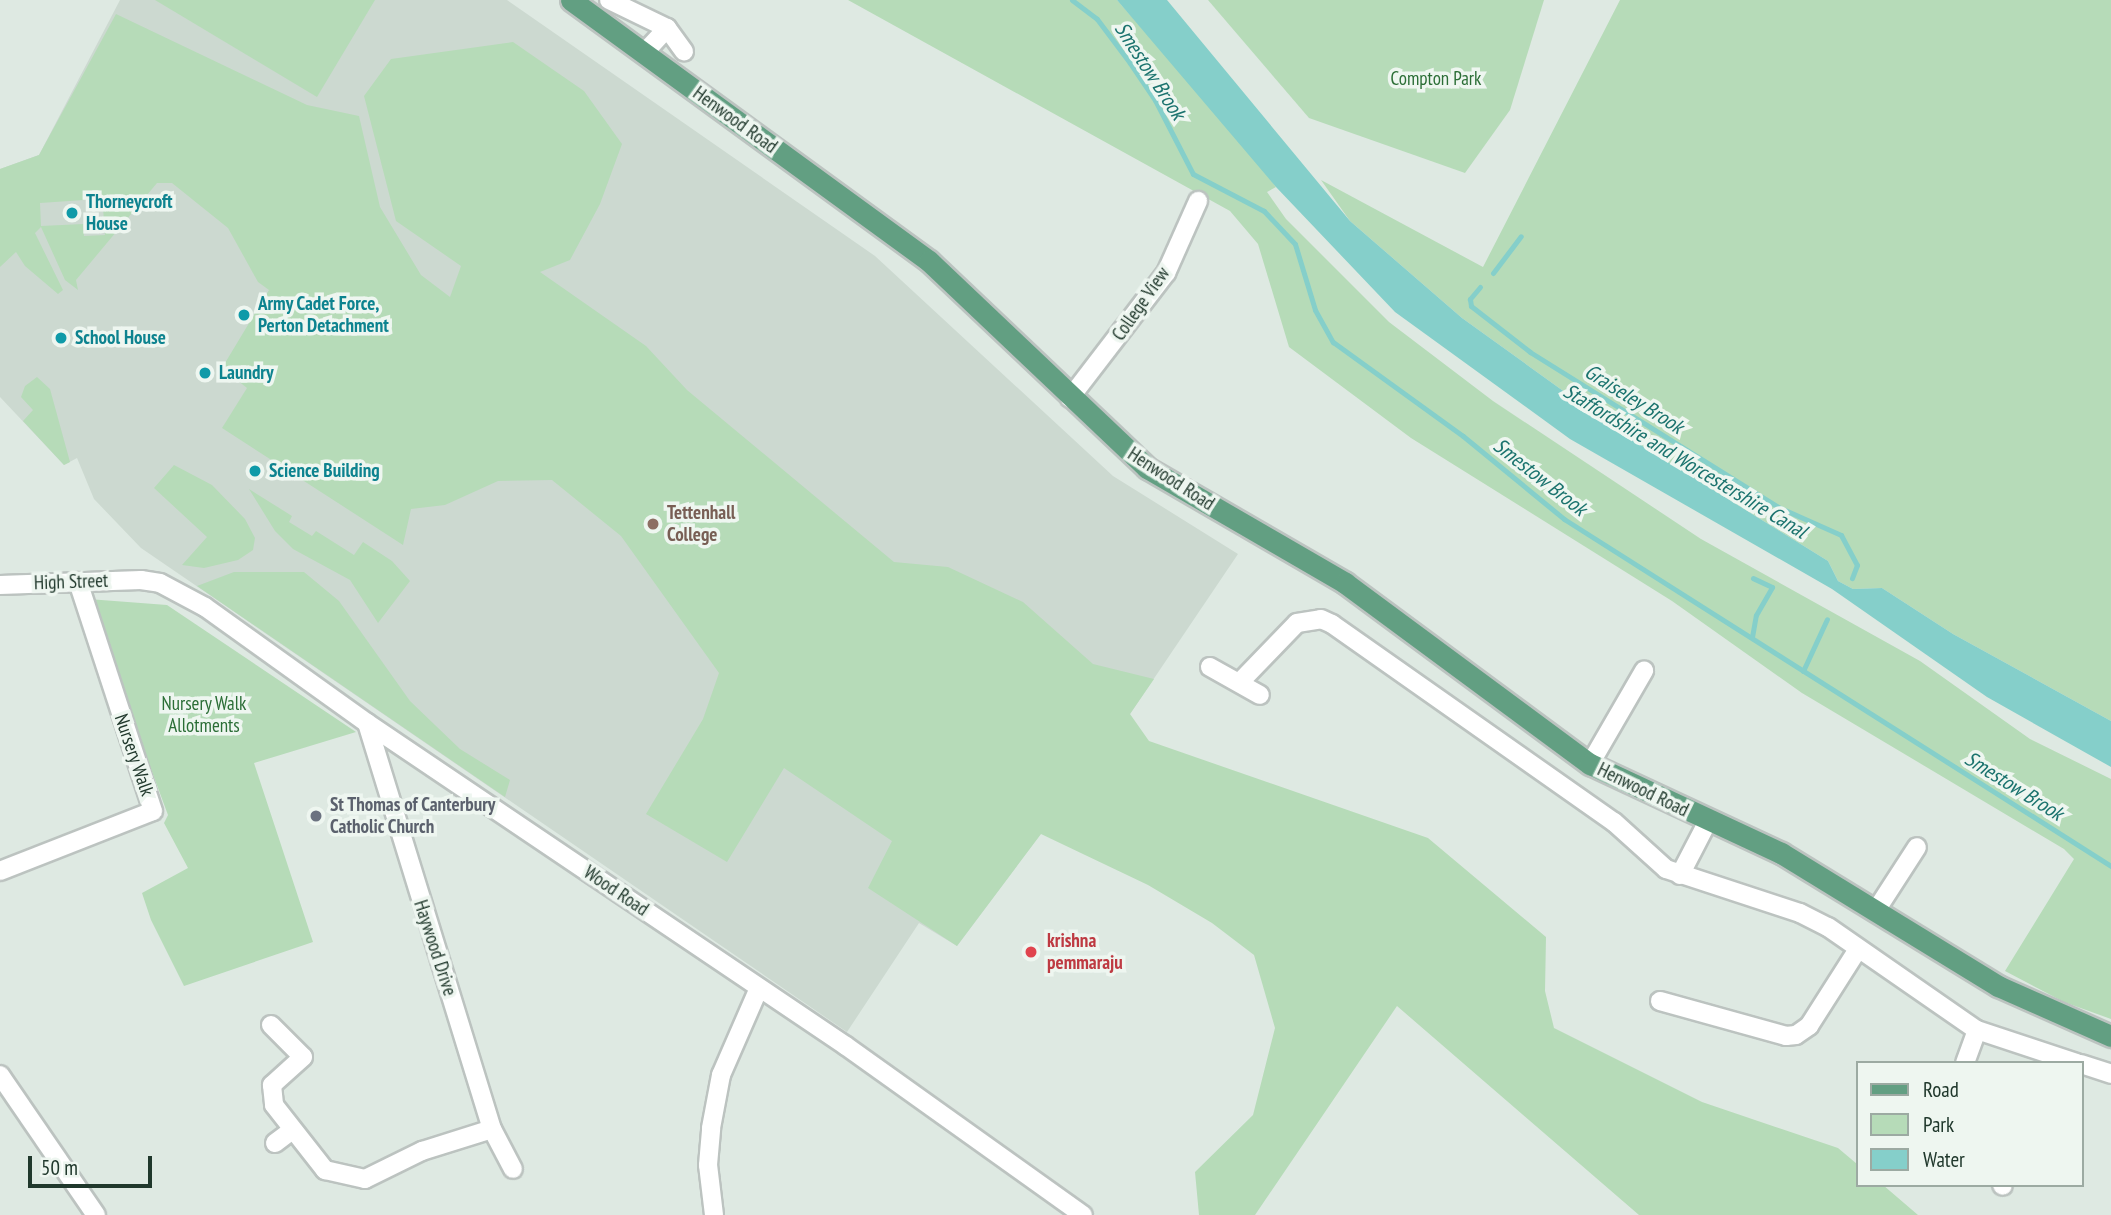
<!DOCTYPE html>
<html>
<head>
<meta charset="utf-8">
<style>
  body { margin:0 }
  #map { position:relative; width:2111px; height:1215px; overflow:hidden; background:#dee9e2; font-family:"PT Sans Narrow",sans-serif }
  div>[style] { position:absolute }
  .built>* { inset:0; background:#ccd9d0 }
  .green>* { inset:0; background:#b6dbb8 }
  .water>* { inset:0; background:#85cfca }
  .stream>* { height:5px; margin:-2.5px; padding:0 2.5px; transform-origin:2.5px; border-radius:2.5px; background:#85cfca }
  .roads { filter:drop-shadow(2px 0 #bcc3c0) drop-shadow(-2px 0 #bcc3c0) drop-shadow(0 2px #bcc3c0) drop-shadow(0 -2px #bcc3c0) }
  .minor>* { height:18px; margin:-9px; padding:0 9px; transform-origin:9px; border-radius:9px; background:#fff }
  .major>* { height:21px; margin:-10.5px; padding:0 10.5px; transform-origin:10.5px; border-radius:10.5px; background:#629f82 }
  .dots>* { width:19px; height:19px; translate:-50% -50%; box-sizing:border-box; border:4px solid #eef6f0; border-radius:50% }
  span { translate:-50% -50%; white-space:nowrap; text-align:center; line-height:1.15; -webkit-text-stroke:7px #eef6f0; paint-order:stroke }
  .park-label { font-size:19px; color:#2b6e36 }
  .street-label { font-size:19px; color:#20382c }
  .culture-label { font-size:19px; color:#0d838f; font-weight:700 }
  .left { translate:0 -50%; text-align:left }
  .education-label { font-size:19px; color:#785e54; font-weight:700 }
  .worship-label { font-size:19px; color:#5b616d; font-weight:700 }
  .health-label { font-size:19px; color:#be3a42; font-weight:700 }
  .water-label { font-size:21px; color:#1b736e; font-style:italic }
  .legend { position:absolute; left:1856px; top:1061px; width:228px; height:126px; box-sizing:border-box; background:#eef6f0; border:2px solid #9caaa2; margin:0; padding:9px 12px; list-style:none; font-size:21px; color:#20382c }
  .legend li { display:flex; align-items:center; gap:14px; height:35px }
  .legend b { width:35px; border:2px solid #9caaa2 }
  .scale { position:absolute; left:28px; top:1156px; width:124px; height:32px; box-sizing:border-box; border:4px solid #20382c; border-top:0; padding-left:9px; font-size:21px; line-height:24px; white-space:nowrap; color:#20382c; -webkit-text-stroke:5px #eef6f0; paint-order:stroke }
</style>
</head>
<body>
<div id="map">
  <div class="built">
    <i style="clip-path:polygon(120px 0,507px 0,875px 256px,1113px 476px,1238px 554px,1130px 714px,957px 946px,919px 923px,847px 1032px,141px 548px,94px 499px,77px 458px,64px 465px,0 397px,0 169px,39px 155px)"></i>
  </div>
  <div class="green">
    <i style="clip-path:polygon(155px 0,375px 0,317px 97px)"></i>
    <i style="clip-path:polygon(848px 0,1117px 0,1245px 146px,1276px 187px,1267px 192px,1286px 219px,1389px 322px,1493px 401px,1701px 539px,1920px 661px,2030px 739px,2111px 779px,2111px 1019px,2064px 1002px,2005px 971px,2074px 859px,2064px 849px,1802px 693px,1672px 601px,1411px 438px,1289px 347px,1258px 244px,1230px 211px)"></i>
    <i style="clip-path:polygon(1208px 0,1544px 0,1510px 110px,1465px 173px,1309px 118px)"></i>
    <i style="clip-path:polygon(1620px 0,2111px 0,2111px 721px,1953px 634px,1882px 588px,1853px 589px,1838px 581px,1828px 561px,1623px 434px,1462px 318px,1350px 221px,1321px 180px,1483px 267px)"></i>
    <i style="clip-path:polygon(evenodd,116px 14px,307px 105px,359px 116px,380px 207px,421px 275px,450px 297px,461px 266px,396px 221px,364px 96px,391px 59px,513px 42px,584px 91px,622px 144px,600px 204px,570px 260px,540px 272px,646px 346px,687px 390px,894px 562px,948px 567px,1023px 602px,1093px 664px,1154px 679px,1130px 714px,1149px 741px,1428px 838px,1546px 937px,1545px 991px,1554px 1028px,1702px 1102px,1838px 1148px,1857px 1164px,1857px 1185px,1883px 1185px,1918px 1215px,1639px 1215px,1397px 1006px,1255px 1215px,1199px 1215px,1195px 1172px,1253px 1115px,1275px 1028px,1254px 955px,1212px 923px,1148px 885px,1041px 834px,957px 946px,868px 888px,892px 841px,784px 768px,727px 862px,646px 814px,703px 719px,719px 673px,621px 536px,552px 480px,498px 481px,445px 505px,411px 509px,403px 545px,222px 428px,247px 388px,222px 368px,269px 290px,258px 282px,228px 228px,172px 183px,157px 183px,76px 280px,78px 290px,65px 280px,41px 227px,35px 233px,63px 290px,58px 294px,25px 266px,16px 252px,0 267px,0 169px,39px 155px,116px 14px,102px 194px,105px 235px,84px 236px,83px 224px,41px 226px,40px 203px,84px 200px,84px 195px,102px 194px)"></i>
    <i style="clip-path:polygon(37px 377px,50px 389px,70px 462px,64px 465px,23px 421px,33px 410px,21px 397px,25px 386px)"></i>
    <i style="clip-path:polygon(174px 465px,212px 485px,245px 519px,255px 538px,253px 550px,238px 560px,204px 568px,182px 565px,207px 537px,154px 488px)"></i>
    <i style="clip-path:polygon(249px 489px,292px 516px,289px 522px,312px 536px,316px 531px,354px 555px,363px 542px,392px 561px,410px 581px,378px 623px,350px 580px,293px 549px,275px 531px)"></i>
    <i style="clip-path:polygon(234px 572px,304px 572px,339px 601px,410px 701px,460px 749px,510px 780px,505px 797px,197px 586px)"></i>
    <i style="clip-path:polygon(88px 599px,167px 605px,356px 732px,254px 763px,313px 942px,184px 986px,151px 920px,142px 893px,188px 868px,164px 823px,168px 815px)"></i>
  </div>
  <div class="water">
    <i style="clip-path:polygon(1117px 0,1167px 0,1350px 221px,1462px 318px,1623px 434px,1828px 561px,1838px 581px,1853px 589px,1882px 588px,1953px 634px,2111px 721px,2111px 767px,1987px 697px,1832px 589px,1570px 439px,1395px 312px,1276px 187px)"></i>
  </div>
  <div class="stream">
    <i style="left:1072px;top:0;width:31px;rotate:37deg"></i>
    <i style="left:1097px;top:19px;width:55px;rotate:53.1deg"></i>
    <i style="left:1130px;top:63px;width:45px;rotate:56deg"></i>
    <i style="left:1155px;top:100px;width:83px;rotate:62.8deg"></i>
    <i style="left:1193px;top:174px;width:80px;rotate:27.5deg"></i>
    <i style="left:1264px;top:211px;width:45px;rotate:46.8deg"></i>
    <i style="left:1295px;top:244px;width:69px;rotate:73.1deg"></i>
    <i style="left:1315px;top:310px;width:37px;rotate:61deg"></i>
    <i style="left:1333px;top:342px;width:160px;rotate:35.9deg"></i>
    <i style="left:1463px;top:436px;width:131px;rotate:39.4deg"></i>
    <i style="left:1564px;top:519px;width:648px;rotate:32.39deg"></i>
    <i style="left:1493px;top:273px;width:46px;rotate:-52.9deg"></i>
    <i style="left:1480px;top:287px;width:16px;rotate:130deg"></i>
    <i style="left:1470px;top:299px;width:7px;rotate:82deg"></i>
    <i style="left:1471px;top:306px;width:75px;rotate:37.9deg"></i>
    <i style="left:1530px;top:352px;width:292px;rotate:32deg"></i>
    <i style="left:1778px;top:507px;width:69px;rotate:24deg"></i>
    <i style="left:1841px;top:535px;width:34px;rotate:62deg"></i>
    <i style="left:1857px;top:565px;width:14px;rotate:111deg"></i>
    <i style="left:1752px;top:637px;width:22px;rotate:-80deg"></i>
    <i style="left:1756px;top:615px;width:32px;rotate:-60deg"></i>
    <i style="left:1772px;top:587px;width:21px;rotate:-155deg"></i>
    <i style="left:1803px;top:671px;width:57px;rotate:-65.2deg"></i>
  </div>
  <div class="roads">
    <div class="minor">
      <i style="left:609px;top:0;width:64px;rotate:25.8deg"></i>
      <i style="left:667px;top:28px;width:29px;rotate:54deg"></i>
      <i style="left:644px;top:53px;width:34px;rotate:-47deg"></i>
      <i style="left:1070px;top:398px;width:158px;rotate:-52.5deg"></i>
      <i style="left:1166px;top:273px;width:79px;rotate:-66deg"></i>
      <i style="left:0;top:585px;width:141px;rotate:-2deg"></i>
      <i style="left:141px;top:580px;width:19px;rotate:9deg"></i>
      <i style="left:160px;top:583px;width:51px;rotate:28.1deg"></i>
      <i style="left:205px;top:607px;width:199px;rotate:35.6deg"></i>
      <i style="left:367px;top:723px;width:578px;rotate:33.99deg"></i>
      <i style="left:846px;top:1046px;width:291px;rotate:35.5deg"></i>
      <i style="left:1210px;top:667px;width:57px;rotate:29.2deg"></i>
      <i style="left:1240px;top:682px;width:82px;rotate:-46deg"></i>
      <i style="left:1297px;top:623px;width:24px;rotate:-9deg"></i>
      <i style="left:1321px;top:619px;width:12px;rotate:24deg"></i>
      <i style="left:1332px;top:624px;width:345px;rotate:35.1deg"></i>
      <i style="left:1614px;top:822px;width:70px;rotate:42.1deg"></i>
      <i style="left:1666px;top:869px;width:141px;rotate:18.2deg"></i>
      <i style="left:1800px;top:913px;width:31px;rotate:27deg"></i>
      <i style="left:1828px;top:927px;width:181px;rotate:34.7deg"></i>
      <i style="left:1977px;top:1030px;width:105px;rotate:18.3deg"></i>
      <i style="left:367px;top:723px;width:425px;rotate:72.9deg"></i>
      <i style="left:492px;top:1129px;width:45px;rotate:62.3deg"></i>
      <i style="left:1590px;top:764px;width:108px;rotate:-59.9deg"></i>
      <i style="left:0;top:871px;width:164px;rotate:-21.4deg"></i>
      <i style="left:153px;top:811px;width:241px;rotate:-108.1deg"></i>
      <i style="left:1680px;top:875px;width:61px;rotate:-62.6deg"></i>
      <i style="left:1875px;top:912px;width:77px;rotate:-57.1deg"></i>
      <i style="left:1660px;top:1001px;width:131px;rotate:15.5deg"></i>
      <i style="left:1786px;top:1036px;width:10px;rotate:-6deg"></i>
      <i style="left:1796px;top:1035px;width:16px;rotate:-35deg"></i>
      <i style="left:1809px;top:1026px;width:91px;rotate:-57.5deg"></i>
      <i style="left:271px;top:1025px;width:45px;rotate:45deg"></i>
      <i style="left:303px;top:1057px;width:42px;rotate:137.9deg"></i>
      <i style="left:272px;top:1085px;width:20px;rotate:84deg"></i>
      <i style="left:274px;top:1105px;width:83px;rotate:51.9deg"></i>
      <i style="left:325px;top:1170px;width:41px;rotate:12.7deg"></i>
      <i style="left:365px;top:1179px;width:64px;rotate:-26.2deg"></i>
      <i style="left:422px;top:1151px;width:73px;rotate:-17.4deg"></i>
      <i style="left:1965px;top:1063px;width:35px;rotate:-70deg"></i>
      <i style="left:2081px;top:1064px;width:32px;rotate:18deg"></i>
      <i style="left:0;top:1075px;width:170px;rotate:55.6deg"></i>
      <i style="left:275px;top:1143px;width:21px;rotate:-37deg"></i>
      <i style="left:2002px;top:1185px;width:1px;rotate:45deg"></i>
      <i style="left:714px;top:1215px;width:50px;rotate:-96.8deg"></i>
      <i style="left:708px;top:1165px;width:37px;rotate:-85deg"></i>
      <i style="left:711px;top:1128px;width:54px;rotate:-79.3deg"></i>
      <i style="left:721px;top:1075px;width:95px;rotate:-66.4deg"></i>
    </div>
    <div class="major">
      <i style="left:571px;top:0;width:443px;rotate:36.1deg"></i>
      <i style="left:929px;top:261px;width:301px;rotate:43.5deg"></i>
      <i style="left:1147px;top:468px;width:229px;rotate:30.1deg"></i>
      <i style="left:1345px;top:583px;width:305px;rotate:36.5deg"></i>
      <i style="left:1590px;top:764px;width:211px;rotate:25deg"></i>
      <i style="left:1781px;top:853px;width:255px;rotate:31.5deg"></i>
      <i style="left:1998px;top:986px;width:124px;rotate:23.9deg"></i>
    </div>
  </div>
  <div class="dots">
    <i style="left:72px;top:213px;background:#0f9aa8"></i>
    <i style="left:244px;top:315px;background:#0f9aa8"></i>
    <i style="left:61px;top:338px;background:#0f9aa8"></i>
    <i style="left:205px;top:373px;background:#0f9aa8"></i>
    <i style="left:255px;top:471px;background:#0f9aa8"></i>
    <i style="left:653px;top:524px;background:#8d6e63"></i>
    <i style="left:316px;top:816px;background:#6b7280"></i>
    <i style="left:1031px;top:952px;background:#e0444e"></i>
  </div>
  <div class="park-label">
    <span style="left:1436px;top:79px">Compton Park</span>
    <span style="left:204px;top:715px">Nursery Walk<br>Allotments</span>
  </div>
  <div class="street-label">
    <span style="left:735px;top:120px;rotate:36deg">Henwood Road</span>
    <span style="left:1141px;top:304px;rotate:-55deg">College View</span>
    <span style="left:1171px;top:479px;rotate:33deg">Henwood Road</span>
    <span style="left:71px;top:582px;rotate:-2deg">High Street</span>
    <span style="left:134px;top:755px;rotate:71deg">Nursery Walk</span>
    <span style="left:1643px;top:790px;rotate:26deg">Henwood Road</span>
    <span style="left:616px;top:891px;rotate:34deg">Wood Road</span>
    <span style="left:435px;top:948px;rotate:72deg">Haywood Drive</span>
  </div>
  <div class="culture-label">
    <span class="left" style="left:86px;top:213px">Thorneycroft<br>House</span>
    <span class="left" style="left:258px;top:315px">Army Cadet Force,<br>Perton Detachment</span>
    <span class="left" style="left:75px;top:338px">School House</span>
    <span class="left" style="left:219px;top:373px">Laundry</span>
    <span class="left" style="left:269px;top:471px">Science Building</span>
  </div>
  <div class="education-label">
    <span class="left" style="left:667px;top:524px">Tettenhall<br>College</span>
  </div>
  <div class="worship-label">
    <span class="left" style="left:330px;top:816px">St Thomas of Canterbury<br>Catholic Church</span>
  </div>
  <div class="health-label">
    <span class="left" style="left:1047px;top:952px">krishna<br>pemmaraju</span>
  </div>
  <div class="water-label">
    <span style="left:1150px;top:71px;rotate:57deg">Smestow Brook</span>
    <span style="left:1634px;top:399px;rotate:32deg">Graiseley Brook</span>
    <span style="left:1685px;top:461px;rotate:31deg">Staffordshire and Worcestershire Canal</span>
    <span style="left:1540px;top:477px;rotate:38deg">Smestow Brook</span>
    <span style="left:2014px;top:786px;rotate:32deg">Smestow Brook</span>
  </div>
  <ul class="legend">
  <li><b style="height:9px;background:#629f82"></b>Road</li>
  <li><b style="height:19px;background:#b6dbb8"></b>Park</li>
  <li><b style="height:19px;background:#85cfca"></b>Water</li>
  </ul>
  <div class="scale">50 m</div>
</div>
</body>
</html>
